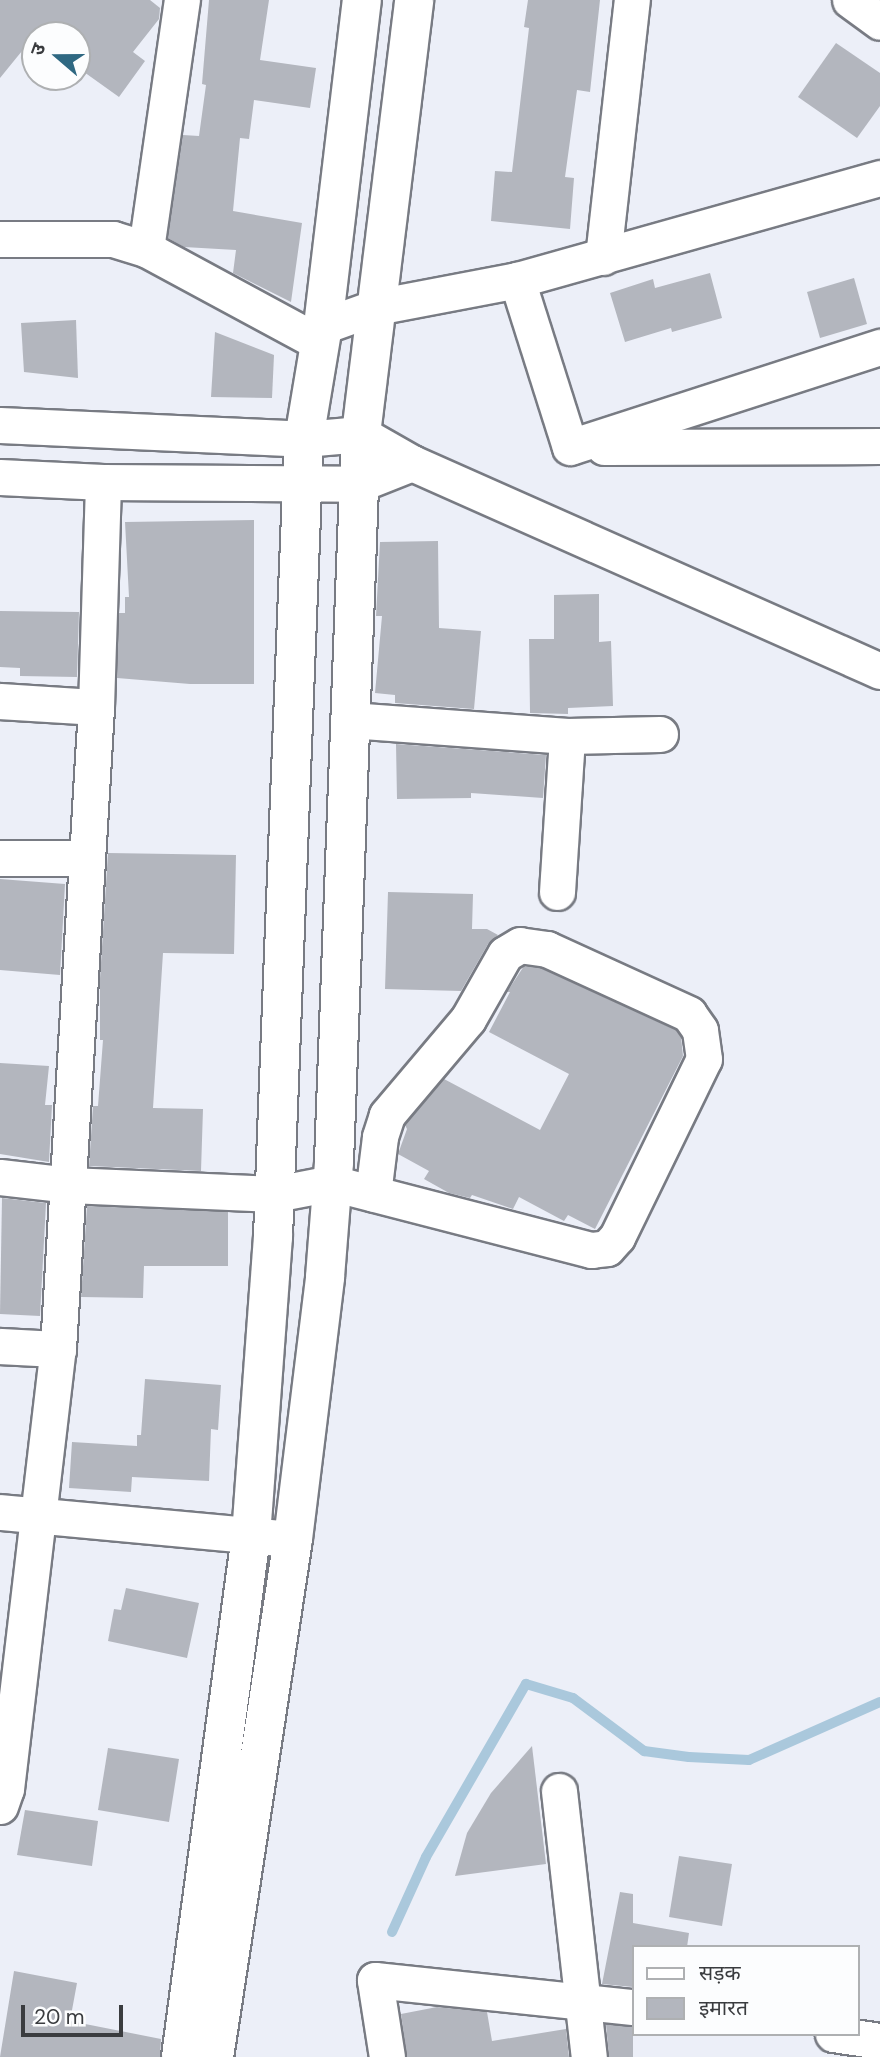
<!DOCTYPE html>
<html>
<head>
<meta charset="utf-8">
<style>
  body { margin:0 }
  #map { position:relative; width:880px; height:2057px; overflow:hidden; background:#eceff8; font-family:"DM Sans","Noto Sans Devanagari",sans-serif }
  div>[style] { position:absolute }
  .stream>* { height:10px; margin:-5px; padding:0 5px; transform-origin:5px; border-radius:5px; background:#aac8dc }
  .building>* { inset:0; background:#b3b6be }
  .roads { filter:drop-shadow(2px 0 #787b83) drop-shadow(-2px 0 #787b83) drop-shadow(0 2px #787b83) drop-shadow(0 -2px #787b83) }
  .minor>* { height:35px; margin:-17.5px; padding:0 17.5px; transform-origin:17.5px; border-radius:17.5px; background:#fff }
  .tertiary>* { height:38px; margin:-19px; padding:0 19px; transform-origin:19px; border-radius:19px; background:#fff }
  span { translate:-50% -50%; white-space:nowrap; text-align:center; line-height:1.15; -webkit-text-stroke:5px #fcfdfe; paint-order:stroke }
  .legend { position:absolute; left:632px; top:1945px; width:228px; height:91px; box-sizing:border-box; background:#fcfdfe; border:2px solid #aeb0b2; margin:0; padding:9px 12px; list-style:none; font-size:21px; color:#3a3c3f }
  .legend li { display:flex; align-items:center; gap:14px; height:35px }
  .legend b { width:35px; border:2px solid #aeb0b2 }
  .north { position:absolute; left:21px; top:21px; width:70px; height:70px; box-sizing:border-box; background:#fcfdfe; border:2px solid #aeb0b2; border-radius:50%; rotate:290deg; font-size:19px; font-weight:700; line-height:28px; text-align:center; color:#3a3c3f }
  .north::after { content:''; display:block; margin:auto; width:24px; height:32px; background:#2f6882; clip-path:polygon(50% 0,100% 100%,50% 72%,0 100%) }
  .scale { position:absolute; left:21px; top:2005px; width:102px; height:32px; box-sizing:border-box; border:4px solid #3a3c3f; border-top:0; padding-left:9px; font-size:21px; line-height:24px; white-space:nowrap; color:#3a3c3f; -webkit-text-stroke:5px #fcfdfe; paint-order:stroke }
</style>
</head>
<body>
<div id="map">
  <div class="stream">
    <i style="left:392px;top:1932px;width:82px;rotate:-65.6deg"></i>
    <i style="left:426px;top:1857px;width:200px;rotate:-60deg"></i>
    <i style="left:526px;top:1684px;width:49px;rotate:16.6deg"></i>
    <i style="left:573px;top:1698px;width:89px;rotate:36.7deg"></i>
    <i style="left:644px;top:1751px;width:45px;rotate:7.6deg"></i>
    <i style="left:689px;top:1757px;width:60px;rotate:2.9deg"></i>
    <i style="left:749px;top:1760px;width:143px;rotate:-23.9deg"></i>
  </div>
  <div class="building">
    <i style="clip-path:polygon(0 0,150px 0,160px 8px,159px 19px,133px 52px,145px 61px,119px 97px,77px 67px,77px 35px,35px 35px,0 78px)"></i>
    <i style="clip-path:polygon(209px 0,269px 0,260px 60px,316px 68px,310px 108px,254px 100px,249px 139px,240px 138px,233px 211px,302px 223px,291px 302px,233px 273px,236px 250px,184px 247px,168px 238px,183px 135px,199px 136px,206px 85px,202px 84px)"></i>
    <i style="clip-path:polygon(528px 0,600px 0,590px 92px,577px 90px,565px 177px,574px 178px,570px 229px,491px 221px,495px 171px,512px 172px,529px 28px,524px 27px)"></i>
    <i style="clip-path:polygon(836px 43px,880px 73px,880px 106px,857px 138px,798px 97px)"></i>
    <i style="clip-path:polygon(710px 273px,722px 318px,672px 332px,671px 328px,625px 342px,610px 293px,653px 279px,655px 288px)"></i>
    <i style="clip-path:polygon(854px 278px,867px 324px,820px 338px,807px 292px)"></i>
    <i style="clip-path:polygon(76px 320px,78px 378px,24px 372px,21px 323px)"></i>
    <i style="clip-path:polygon(215px 332px,274px 355px,272px 398px,211px 397px)"></i>
    <i style="clip-path:polygon(254px 520px,254px 684px,190px 684px,117px 678px,119px 613px,125px 613px,125px 597px,129px 597px,125px 522px)"></i>
    <i style="clip-path:polygon(438px 541px,439px 628px,481px 631px,474px 709px,395px 703px,395px 695px,375px 693px,382px 616px,376px 616px,380px 542px)"></i>
    <i style="clip-path:polygon(599px 594px,599px 642px,611px 641px,613px 706px,568px 708px,568px 714px,530px 713px,529px 639px,554px 639px,554px 595px)"></i>
    <i style="clip-path:polygon(0 611px,79px 612px,77px 677px,20px 676px,20px 668px,0 667px)"></i>
    <i style="clip-path:polygon(396px 744px,546px 755px,543px 798px,471px 793px,471px 798px,397px 799px)"></i>
    <i style="clip-path:polygon(108px 853px,236px 855px,234px 954px,163px 953px,153px 1108px,203px 1109px,201px 1171px,89px 1166px,93px 1106px,98px 1106px,103px 1040px,100px 1040px,100px 978px)"></i>
    <i style="clip-path:polygon(0 879px,65px 884px,60px 975px,0 970px)"></i>
    <i style="clip-path:polygon(388px 892px,473px 894px,472px 929px,487px 929px,498px 935px,488px 944px,461px 991px,385px 989px)"></i>
    <i style="clip-path:polygon(524px 966px,541px 968px,676px 1030px,681px 1037px,683px 1056px,595px 1229px,568px 1215px,564px 1221px,519px 1197px,513px 1209px,472px 1195px,470px 1198px,449px 1193px,424px 1179px,429px 1171px,398px 1154px,407px 1129px,405px 1125px,444px 1079px,540px 1130px,569px 1074px,489px 1032px,510px 992px,507px 992px)"></i>
    <i style="clip-path:polygon(0 1063px,49px 1066px,45px 1105px,52px 1105px,49px 1162px,0 1154px)"></i>
    <i style="clip-path:polygon(2px 1198px,46px 1203px,40px 1316px,0 1314px)"></i>
    <i style="clip-path:polygon(87px 1206px,228px 1212px,228px 1266px,144px 1266px,143px 1298px,81px 1297px)"></i>
    <i style="clip-path:polygon(145px 1379px,221px 1385px,218px 1430px,211px 1429px,209px 1481px,132px 1477px,131px 1492px,69px 1488px,72px 1442px,137px 1446px,137px 1435px,141px 1435px)"></i>
    <i style="clip-path:polygon(126px 1588px,199px 1603px,187px 1658px,108px 1641px,114px 1609px,121px 1610px)"></i>
    <i style="clip-path:polygon(532px 1746px,546px 1864px,455px 1876px,467px 1833px,491px 1793px)"></i>
    <i style="clip-path:polygon(108px 1748px,179px 1759px,169px 1822px,98px 1810px)"></i>
    <i style="clip-path:polygon(25px 1810px,98px 1821px,92px 1866px,17px 1855px)"></i>
    <i style="clip-path:polygon(679px 1856px,732px 1864px,722px 1926px,669px 1917px)"></i>
    <i style="clip-path:polygon(620px 1892px,633px 1894px,633px 1923px,689px 1933px,687px 1947px,633px 1947px,633px 1987px,602px 1984px)"></i>
    <i style="clip-path:polygon(14px 1971px,77px 1983px,70px 2021px,161px 2039px,160px 2057px,0 2057px)"></i>
    <i style="clip-path:polygon(437px 2007px,487px 2012px,492px 2041px,566px 2029px,569px 2057px,407px 2057px,401px 2014px)"></i>
    <i style="clip-path:polygon(606px 2024px,633px 2027px,633px 2057px,609px 2057px)"></i>
  </div>
  <div class="roads">
    <div class="minor">
      <i style="left:850px;top:0;width:37px;rotate:36deg"></i>
      <i style="left:0;top:239px;width:113px"></i>
      <i style="left:113px;top:239px;width:34px;rotate:17deg"></i>
      <i style="left:146px;top:249px;width:198px;rotate:28.4deg"></i>
      <i style="left:146px;top:249px;width:252px;rotate:-81.8deg"></i>
      <i style="left:603px;top:257px;width:259px;rotate:-83.6deg"></i>
      <i style="left:517px;top:280px;width:175px;rotate:72.4deg"></i>
      <i style="left:570px;top:447px;width:326px;rotate:-17.9deg"></i>
      <i style="left:323px;top:326px;width:56px;rotate:-19.7deg"></i>
      <i style="left:376px;top:307px;width:144px;rotate:-10.8deg"></i>
      <i style="left:517px;top:280px;width:377px;rotate:-15.7deg"></i>
      <i style="left:0;top:425px;width:304px;rotate:2.6deg"></i>
      <i style="left:304px;top:439px;width:57px;rotate:-5deg"></i>
      <i style="left:361px;top:434px;width:59px;rotate:29.6deg"></i>
      <i style="left:412px;top:463px;width:512px;rotate:23.96deg"></i>
      <i style="left:604px;top:447px;width:276px;rotate:-0.2deg"></i>
      <i style="left:0;top:477px;width:103px;rotate:2.8deg"></i>
      <i style="left:103px;top:482px;width:256px;rotate:0.4deg"></i>
      <i style="left:359px;top:484px;width:57px;rotate:-21.6deg"></i>
      <i style="left:0;top:701px;width:96px;rotate:3.6deg"></i>
      <i style="left:350px;top:720px;width:218px;rotate:4.2deg"></i>
      <i style="left:567px;top:736px;width:93px;rotate:-1.2deg"></i>
      <i style="left:0;top:858px;width:87px"></i>
      <i style="left:557px;top:892px;width:156px;rotate:-86.3deg"></i>
      <i style="left:0;top:1177px;width:69px;rotate:6.6deg"></i>
      <i style="left:69px;top:1185px;width:206px;rotate:2.5deg"></i>
      <i style="left:275px;top:1194px;width:58px;rotate:-10.9deg"></i>
      <i style="left:332px;top:1183px;width:268px;rotate:14.5deg"></i>
      <i style="left:591px;top:1250px;width:16px;rotate:-7deg"></i>
      <i style="left:607px;top:1248px;width:15px;rotate:-48deg"></i>
      <i style="left:617px;top:1237px;width:198px;rotate:-64deg"></i>
      <i style="left:704px;top:1059px;width:29px;rotate:-98deg"></i>
      <i style="left:700px;top:1030px;width:19px;rotate:-125deg"></i>
      <i style="left:689px;top:1014px;width:156px;rotate:-155.4deg"></i>
      <i style="left:547px;top:949px;width:27px;rotate:-172deg"></i>
      <i style="left:520px;top:945px;width:17px;rotate:149deg"></i>
      <i style="left:505px;top:954px;width:75px;rotate:119.6deg"></i>
      <i style="left:468px;top:1019px;width:126px;rotate:130.2deg"></i>
      <i style="left:387px;top:1115px;width:23px;rotate:108deg"></i>
      <i style="left:380px;top:1137px;width:57px;rotate:97deg"></i>
      <i style="left:0;top:1346px;width:58px;rotate:3deg"></i>
      <i style="left:0;top:1512px;width:294px;rotate:5.3deg"></i>
      <i style="left:559px;top:1791px;width:268px;rotate:83.6deg"></i>
      <i style="left:0;top:1806px;width:18px;rotate:-71deg"></i>
      <i style="left:6px;top:1789px;width:443px;rotate:-83.3deg"></i>
      <i style="left:58px;top:1349px;width:643px;rotate:-86.61deg"></i>
      <i style="left:96px;top:707px;width:225px;rotate:-88.2deg"></i>
      <i style="left:833px;top:2034px;width:48px;rotate:8.5deg"></i>
      <i style="left:387px;top:2057px;width:78px;rotate:-98.9deg"></i>
      <i style="left:375px;top:1980px;width:259px;rotate:6deg"></i>
    </div>
    <div class="tertiary">
      <i style="left:181px;top:2057px;width:526px;rotate:-82.35deg"></i>
      <i style="left:251px;top:1536px;width:300px;rotate:-85.8deg"></i>
      <i style="left:273px;top:1237px;width:799px;rotate:-87.78deg"></i>
      <i style="left:304px;top:439px;width:115px;rotate:-80.5deg"></i>
      <i style="left:323px;top:326px;width:328px;rotate:-83.2deg"></i>
      <i style="left:214px;top:2057px;width:524px;rotate:-81.33deg"></i>
      <i style="left:293px;top:1539px;width:264px;rotate:-83deg"></i>
      <i style="left:325px;top:1277px;width:115px;rotate:-85.5deg"></i>
      <i style="left:334px;top:1162px;width:729px;rotate:-87.88deg"></i>
      <i style="left:361px;top:434px;width:437px;rotate:-83deg"></i>
    </div>
  </div>
  <ul class="legend">
  <li><b style="height:9px;background:#fff"></b>सड़क</li>
  <li><b style="height:19px;background:#b3b6be"></b>इमारत</li>
  </ul>
  <div class="north">उ</div>
  <div class="scale">20 m</div>
</div>
</body>
</html>
